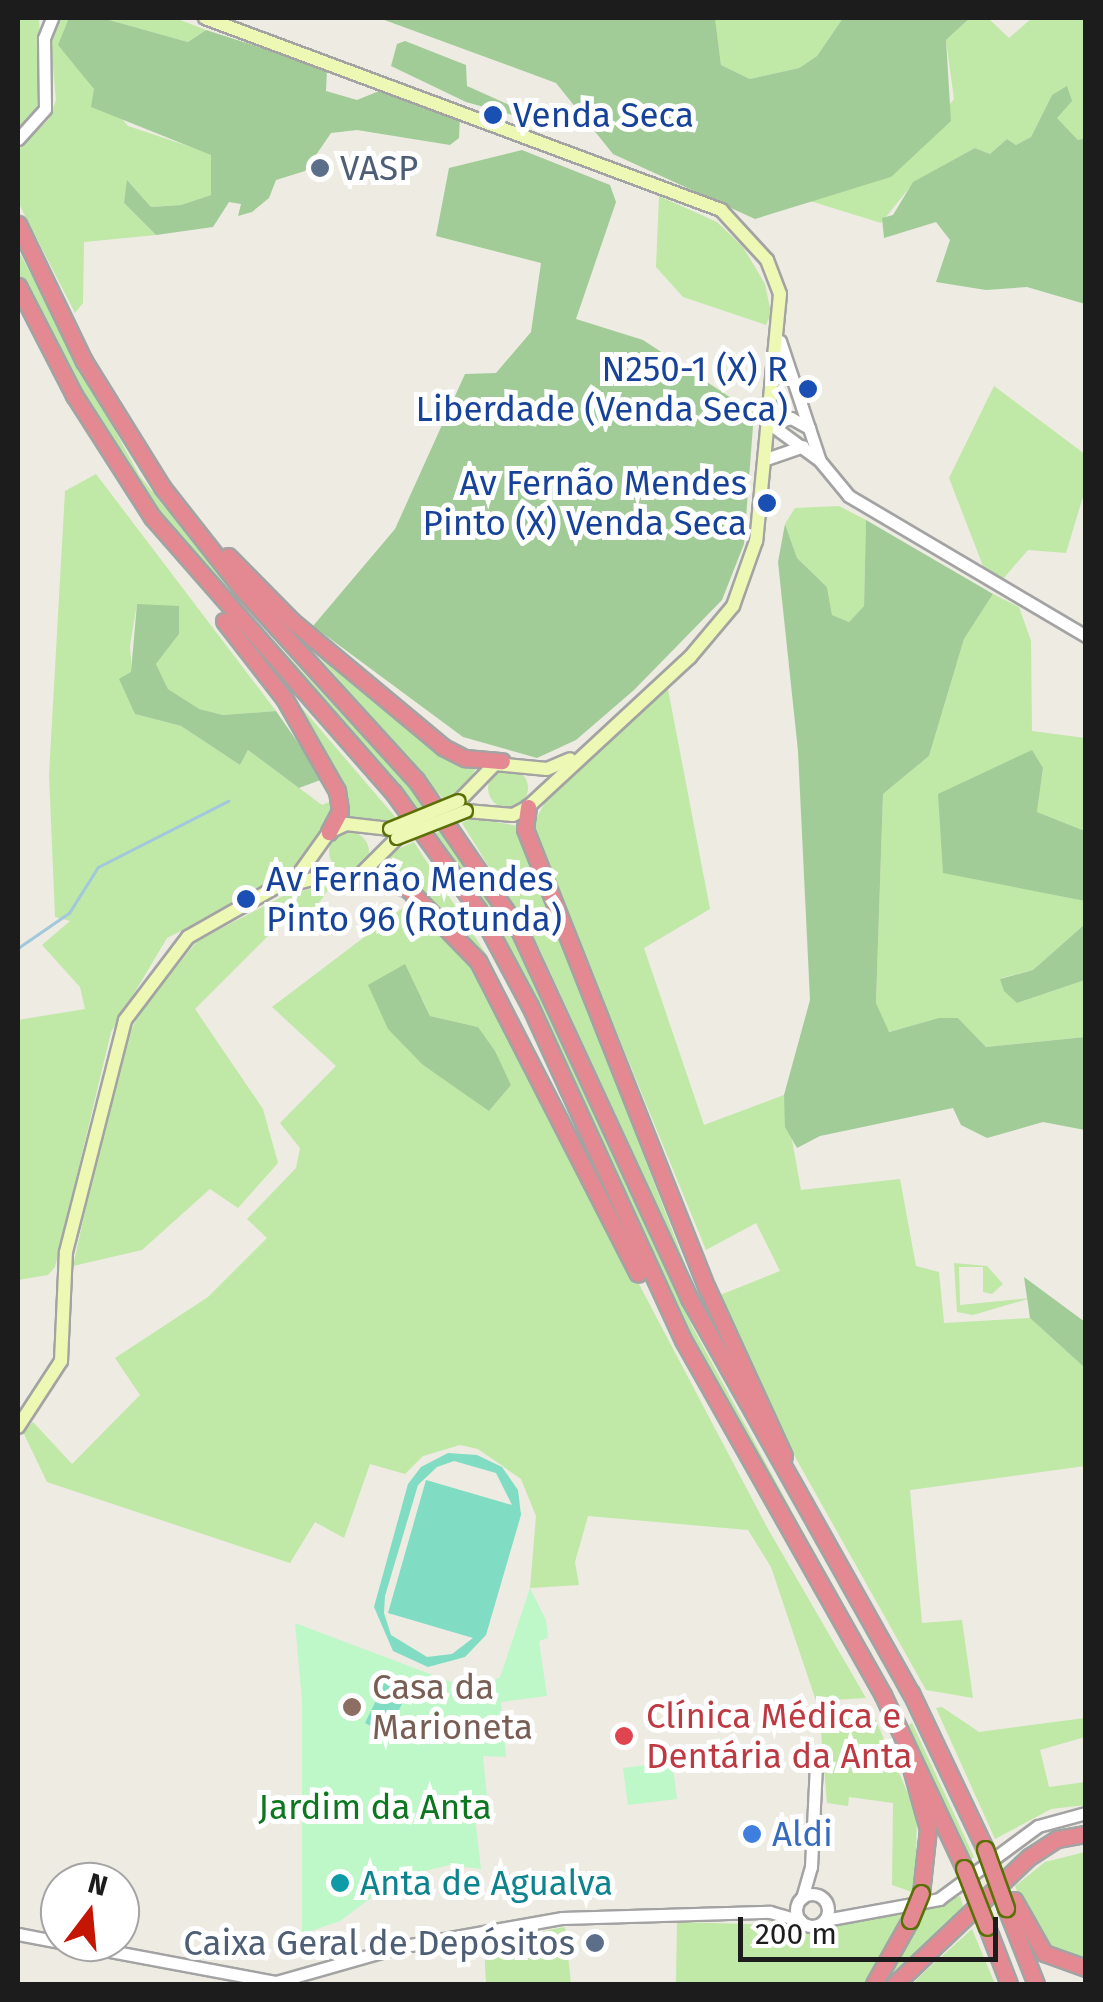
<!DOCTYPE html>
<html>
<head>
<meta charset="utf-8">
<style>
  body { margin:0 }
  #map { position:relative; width:1103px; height:2002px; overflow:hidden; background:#edebe2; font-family:"Fira Sans",sans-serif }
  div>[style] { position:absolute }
  .grass>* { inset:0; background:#c0e8a7 }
  .round { border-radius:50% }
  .forest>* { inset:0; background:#a1cc97 }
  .park>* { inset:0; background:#bef8c8 }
  .pitch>* { inset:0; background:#80dcc2 }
  .stream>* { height:2.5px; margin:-1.25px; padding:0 1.25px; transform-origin:1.25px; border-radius:1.25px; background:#a2c8db }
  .roads { filter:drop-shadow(2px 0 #a3a3a3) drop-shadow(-2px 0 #a3a3a3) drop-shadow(0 2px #a3a3a3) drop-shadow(0 -2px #a3a3a3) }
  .tertiary>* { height:11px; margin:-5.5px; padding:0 5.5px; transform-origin:5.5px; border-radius:5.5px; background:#fff }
  .tertiary>.ring { margin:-5.5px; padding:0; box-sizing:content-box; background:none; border:11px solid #fff; border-radius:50% }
  .secondary>* { height:12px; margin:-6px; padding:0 6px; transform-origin:6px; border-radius:6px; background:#eef8b5 }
  .motorway>* { height:15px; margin:-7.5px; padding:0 7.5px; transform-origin:7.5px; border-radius:7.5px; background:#e48991 }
  .bridges { filter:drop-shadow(2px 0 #5a7006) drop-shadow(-2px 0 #5a7006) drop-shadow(0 2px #5a7006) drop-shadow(0 -2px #5a7006) }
  .secondary-bridge>* { height:12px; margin:-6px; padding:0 6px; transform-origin:6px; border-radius:6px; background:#eef8b5 }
  .motorway-bridge>* { height:15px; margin:-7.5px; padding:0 7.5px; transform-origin:7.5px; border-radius:7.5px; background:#e48991 }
  .dots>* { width:28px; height:28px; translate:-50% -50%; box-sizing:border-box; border:5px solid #fff; border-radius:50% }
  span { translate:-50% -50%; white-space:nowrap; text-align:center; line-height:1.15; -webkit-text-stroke:10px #fff; paint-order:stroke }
  .transit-label { font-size:35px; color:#164399 }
  .left { translate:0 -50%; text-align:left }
  .right { translate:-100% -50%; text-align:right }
  .service-label { font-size:35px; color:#4e5e75 }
  .education-label { font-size:35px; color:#785e54 }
  .health-label { font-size:35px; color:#be3a42 }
  .park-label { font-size:35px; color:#0d7720 }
  .shop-label { font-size:35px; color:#366cbe }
  .culture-label { font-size:35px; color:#0d838f }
  .frame { position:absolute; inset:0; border:20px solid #1c1c1c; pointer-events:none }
  .north { position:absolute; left:40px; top:1862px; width:100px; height:100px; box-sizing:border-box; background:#fff; border:2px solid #a4a4a4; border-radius:50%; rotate:16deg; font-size:28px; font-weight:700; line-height:40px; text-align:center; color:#1c1c1c }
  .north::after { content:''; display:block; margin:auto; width:35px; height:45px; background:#c51603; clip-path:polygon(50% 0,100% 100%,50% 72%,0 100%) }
  .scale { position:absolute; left:738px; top:1917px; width:260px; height:45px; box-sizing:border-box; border:5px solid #1c1c1c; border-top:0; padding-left:12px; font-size:30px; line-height:35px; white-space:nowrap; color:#1c1c1c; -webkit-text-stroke:8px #fff; paint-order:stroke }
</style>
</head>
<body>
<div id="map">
  <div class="grass">
    <i style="clip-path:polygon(18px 18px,39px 18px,42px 81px,38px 113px,18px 131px)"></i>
    <i style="clip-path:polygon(60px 18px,73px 18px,58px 45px,128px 126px,212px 154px,211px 195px,181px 205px,151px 207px,128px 181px,124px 203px,156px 235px,84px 242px,83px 303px,75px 313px,18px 202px,18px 150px,49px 119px,56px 100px,51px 43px)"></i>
    <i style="clip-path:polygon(102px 18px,175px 18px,206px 30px,188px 42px)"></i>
    <i style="clip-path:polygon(715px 18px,843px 18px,817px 56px,799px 68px,750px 79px,721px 65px)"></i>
    <i style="clip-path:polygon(970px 18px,988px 18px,1009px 38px,1032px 18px,1085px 18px,1085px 138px,1078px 140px,1057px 118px,1052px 95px,1031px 137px,1016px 145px,1007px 139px,990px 154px,975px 148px,914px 182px,881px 223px,807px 200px,891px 177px,954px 99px,946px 40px)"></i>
    <i style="clip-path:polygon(659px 196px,717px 222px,743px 247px,765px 284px,771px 313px,766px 325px,683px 297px,656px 267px)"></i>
    <i style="clip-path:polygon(18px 250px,139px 475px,251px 616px,428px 807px,418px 811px,190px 555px,132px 478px,28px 292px,18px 271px)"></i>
    <i style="clip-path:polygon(994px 386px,1086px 455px,1085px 490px,1066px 553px,1028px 550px,1003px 579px,983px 566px,949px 478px)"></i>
    <i style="clip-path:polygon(96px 474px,276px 711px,223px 715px,198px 709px,168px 689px,156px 664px,179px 634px,137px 604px,130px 646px,135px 714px,181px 726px,240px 765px,248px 750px,322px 805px,332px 801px,332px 816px,310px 850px,277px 883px,167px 938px,111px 1032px,55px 1267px,48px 1275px,18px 1280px,18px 1020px,85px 1009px,80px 987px,42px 945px,70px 921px,55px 917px,49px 775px,65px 491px)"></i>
    <i style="clip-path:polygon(839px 506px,866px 520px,864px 606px,849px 622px,832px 615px,827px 587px,797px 558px,785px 524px,795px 508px)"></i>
    <i style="clip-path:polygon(993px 594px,1019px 607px,1031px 641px,1032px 731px,1085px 738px,1085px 831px,1037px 812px,1043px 768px,943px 872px,1085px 901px,1085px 924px,1033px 970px,1001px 978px,1017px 1003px,1085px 980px,1085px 1037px,986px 1047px,958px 1018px,940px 1018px,888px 1032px,876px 1003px,883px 794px,929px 756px,964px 639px)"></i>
    <i style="clip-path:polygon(305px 641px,477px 766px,465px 789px,444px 800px)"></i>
    <i style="clip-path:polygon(667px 684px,710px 909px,644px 948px,704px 1125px,784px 1095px,801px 1190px,900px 1179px,916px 1266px,939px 1272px,944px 1323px,1030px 1318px,1085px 1368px,1085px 1466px,910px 1490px,922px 1623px,962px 1620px,973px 1698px,926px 1690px,762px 1398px,715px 1297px,780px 1271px,756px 1223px,706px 1250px,532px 826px,549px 795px)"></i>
    <i style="clip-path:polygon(296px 701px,397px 819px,371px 827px,345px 818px,346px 801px)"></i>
    <i class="round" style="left:488px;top:768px;width:40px;height:40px"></i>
    <i style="clip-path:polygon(472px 818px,518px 826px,690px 1277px,540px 950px,462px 823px)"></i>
    <i style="clip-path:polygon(442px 831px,508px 930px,692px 1326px,874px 1664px,696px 1354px,510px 953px,433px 834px)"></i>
    <i class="round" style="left:329px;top:832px;width:40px;height:40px"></i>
    <i style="clip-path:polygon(414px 842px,488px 957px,553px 1098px,473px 948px,379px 874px,391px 852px)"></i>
    <i style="clip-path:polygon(322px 886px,330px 887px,317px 906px,285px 919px,195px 1009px,263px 1109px,278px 1163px,238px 1208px,210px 1189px,142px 1250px,73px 1266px,121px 1047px,142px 1010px,197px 941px,283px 896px)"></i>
    <i style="clip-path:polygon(evenodd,408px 904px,462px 953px,493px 1007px,768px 1529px,866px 1698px,816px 1701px,771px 1567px,748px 1530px,588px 1516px,575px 1562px,579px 1585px,530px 1588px,536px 1516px,521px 1479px,478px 1449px,460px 1445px,423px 1456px,405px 1474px,370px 1464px,344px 1538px,315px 1522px,290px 1563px,47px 1482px,23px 1432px,33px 1422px,72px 1464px,140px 1395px,115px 1358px,208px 1297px,267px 1238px,247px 1219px,296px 1168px,300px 1148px,280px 1123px,336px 1066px,272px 1007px,408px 904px,422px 998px,430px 1016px,478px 1027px,511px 1085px,490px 1110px,423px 1065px,410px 1047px,422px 998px)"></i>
    <i style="clip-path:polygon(954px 1263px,987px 1266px,1003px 1284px,992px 1294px,983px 1292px,983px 1267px,959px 1267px,960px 1305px,1031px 1298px,973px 1315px,957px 1312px)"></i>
    <i style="clip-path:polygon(942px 1707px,979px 1732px,1085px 1718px,1085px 1737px,1040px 1750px,1049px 1787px,1085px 1782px,1085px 1805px,1051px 1809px,995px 1839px,936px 1708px)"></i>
    <i style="clip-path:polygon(874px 1716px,917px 1814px,915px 1893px,892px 1885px,893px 1803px,849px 1797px,848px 1806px,827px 1803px,820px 1721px)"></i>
    <i style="clip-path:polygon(912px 1723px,974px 1857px,967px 1863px,906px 1726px)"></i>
    <i style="clip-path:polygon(1085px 1852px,1085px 1959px,1071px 1959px,1037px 1936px,1015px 1886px,1045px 1862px)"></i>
    <i style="clip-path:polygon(960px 1896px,963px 1906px,886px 1984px,876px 1984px,920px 1912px)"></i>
    <i style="clip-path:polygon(904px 1915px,864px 1984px,676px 1984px,677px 1922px,783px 1925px,812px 1933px,856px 1918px)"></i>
    <i style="clip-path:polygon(565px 1927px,571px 1984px,486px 1984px,484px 1942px)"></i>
    <i style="clip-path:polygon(972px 1929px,995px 1984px,913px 1984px,920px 1976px)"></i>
  </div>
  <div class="forest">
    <i style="clip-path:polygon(69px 18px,102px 18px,188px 42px,206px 30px,327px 69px,326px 91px,357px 100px,384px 89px,460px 114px,459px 138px,450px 145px,357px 130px,331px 133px,305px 171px,276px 180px,269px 198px,252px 212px,238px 216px,241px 204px,229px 202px,213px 227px,156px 235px,124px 203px,127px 180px,151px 207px,181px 205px,211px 195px,211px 155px,91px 107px,94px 89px,58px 45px)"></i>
    <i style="clip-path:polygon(379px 18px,715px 18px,721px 65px,750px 79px,799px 68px,817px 56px,843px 18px,970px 18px,946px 40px,951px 121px,891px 177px,755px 219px,613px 154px,556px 83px)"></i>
    <i style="clip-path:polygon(405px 41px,466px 65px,467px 86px,516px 108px,516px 116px,466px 102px,391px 66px,397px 44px)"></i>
    <i style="clip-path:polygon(1067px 86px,1072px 101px,1057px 118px,1078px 140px,1085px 138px,1085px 304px,1027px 287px,986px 290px,936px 282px,950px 240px,936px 222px,884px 238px,882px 218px,893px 215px,913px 182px,975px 148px,990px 154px,1007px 139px,1016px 145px,1031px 137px,1052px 95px)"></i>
    <i style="clip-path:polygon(522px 150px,610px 185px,616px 202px,576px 319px,643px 340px,754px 413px,744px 544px,722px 600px,634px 690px,576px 740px,537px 758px,463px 737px,313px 626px,395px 529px,465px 374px,496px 373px,531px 332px,541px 263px,436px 236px,449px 168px)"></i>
    <i style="clip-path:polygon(866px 520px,993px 594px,964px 639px,929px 756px,883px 794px,876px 1003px,889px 1032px,939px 1018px,958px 1018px,986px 1047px,1085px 1037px,1085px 1130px,1043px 1122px,987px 1138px,961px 1125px,953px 1108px,820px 1136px,797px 1148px,785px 1127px,784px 1095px,810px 1000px,798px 751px,778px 562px,785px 524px,797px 558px,827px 587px,832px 615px,849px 622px,864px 606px)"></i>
    <i style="clip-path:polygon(137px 604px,179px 606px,179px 634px,156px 664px,168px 689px,199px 709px,223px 715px,276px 711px,323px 779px,299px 788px,248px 750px,240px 765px,181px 726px,135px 714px,119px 679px,131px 672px)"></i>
    <i style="clip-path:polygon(1032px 750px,1043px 768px,1037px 812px,1085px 831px,1085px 901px,943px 873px,938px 794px)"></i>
    <i style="clip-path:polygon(1085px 924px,1085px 980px,1017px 1003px,1004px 991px,1000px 979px,1033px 970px)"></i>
    <i style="clip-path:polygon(405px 964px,430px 1016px,478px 1027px,495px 1051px,511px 1085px,489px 1111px,423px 1065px,388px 1029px,368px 985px)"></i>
    <i style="clip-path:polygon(1024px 1277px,1085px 1322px,1085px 1368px,1030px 1318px)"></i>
  </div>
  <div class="park">
    <i style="clip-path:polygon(530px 1588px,546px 1620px,548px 1638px,539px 1641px,547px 1696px,501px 1702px,506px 1757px,483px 1756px,488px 1806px,474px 1809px,481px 1869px,449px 1865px,398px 1878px,340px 1921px,302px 1934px,302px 1701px,295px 1623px,475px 1691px,500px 1677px)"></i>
    <i style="clip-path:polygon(672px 1762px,677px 1799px,628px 1805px,623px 1768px)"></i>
  </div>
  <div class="pitch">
    <i style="clip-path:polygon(evenodd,448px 1453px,477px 1455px,502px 1467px,518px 1490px,521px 1515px,486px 1635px,465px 1657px,428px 1667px,393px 1651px,374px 1607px,408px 1484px,421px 1467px,448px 1453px,454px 1461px,496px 1473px,512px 1505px,426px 1480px,388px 1613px,473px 1638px,452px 1654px,427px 1657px,391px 1635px,384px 1613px,385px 1596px,418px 1485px,437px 1467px,454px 1461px)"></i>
    <i style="clip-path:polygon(386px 1680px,408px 1691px,387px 1735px,365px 1723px)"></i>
  </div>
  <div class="stream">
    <i style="left:18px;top:948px;width:62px;rotate:-34.5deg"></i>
    <i style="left:69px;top:913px;width:54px;rotate:-57.8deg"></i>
    <i style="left:98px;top:867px;width:146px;rotate:-26.9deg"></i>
  </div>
  <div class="roads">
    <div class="tertiary">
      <i style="left:18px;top:139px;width:40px;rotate:-48deg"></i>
      <i style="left:45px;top:109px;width:71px;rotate:-90.8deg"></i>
      <i style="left:44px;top:38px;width:22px;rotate:-68deg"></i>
      <i style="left:780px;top:341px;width:126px;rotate:71.6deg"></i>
      <i style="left:820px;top:461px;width:45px;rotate:50.4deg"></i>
      <i style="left:849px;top:496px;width:275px;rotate:30.6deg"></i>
      <i style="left:770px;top:424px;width:61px;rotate:36.3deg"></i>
      <i style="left:770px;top:424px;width:22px;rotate:-16deg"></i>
      <i style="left:791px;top:418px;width:21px;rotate:29deg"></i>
      <i style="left:766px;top:459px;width:39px;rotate:-19deg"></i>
      <i class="ring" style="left:796px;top:1894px;width:21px;height:21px"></i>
      <i style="left:802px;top:1898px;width:32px;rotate:-74deg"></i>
      <i style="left:811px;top:1867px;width:101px;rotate:-87.2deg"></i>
      <i style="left:825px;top:1920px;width:116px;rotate:-10.4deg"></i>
      <i style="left:939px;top:1899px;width:123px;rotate:-36.4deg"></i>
      <i style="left:1038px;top:1826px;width:50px;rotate:-15.2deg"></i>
      <i style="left:18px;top:1934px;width:43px;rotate:10.8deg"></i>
      <i style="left:62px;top:1942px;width:218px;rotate:10.6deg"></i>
      <i style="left:276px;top:1982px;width:128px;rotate:-15.9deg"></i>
      <i style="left:399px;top:1947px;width:166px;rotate:-10.1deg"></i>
      <i style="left:562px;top:1918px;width:208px;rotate:-1.7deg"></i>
      <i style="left:770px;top:1912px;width:32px;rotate:16deg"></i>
    </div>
    <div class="secondary">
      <i style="left:205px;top:18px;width:551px;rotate:20.41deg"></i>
      <i style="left:721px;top:210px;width:68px;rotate:47.4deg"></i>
      <i style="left:767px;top:260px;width:36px;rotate:69deg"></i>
      <i style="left:780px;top:294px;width:248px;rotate:95.5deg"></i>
      <i style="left:756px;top:541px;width:69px;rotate:109.5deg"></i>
      <i style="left:733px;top:606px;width:67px;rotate:130.1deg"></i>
      <i style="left:690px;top:657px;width:221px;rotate:137.2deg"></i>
      <i style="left:528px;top:807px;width:17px;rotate:152deg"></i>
      <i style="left:513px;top:815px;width:47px;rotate:-175.1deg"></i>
      <i style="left:459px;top:801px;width:52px;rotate:-45.8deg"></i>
      <i style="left:495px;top:764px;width:52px;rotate:5.5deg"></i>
      <i style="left:547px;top:769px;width:25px;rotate:-23deg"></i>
      <i style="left:290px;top:885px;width:35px;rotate:-15deg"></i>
      <i style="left:324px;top:876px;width:32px;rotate:5deg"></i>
      <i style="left:356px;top:879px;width:58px;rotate:-45deg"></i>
      <i style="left:18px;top:1427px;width:79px;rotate:-56.9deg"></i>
      <i style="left:61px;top:1361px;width:109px;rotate:-87.4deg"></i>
      <i style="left:66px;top:1252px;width:239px;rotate:-75.7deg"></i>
      <i style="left:125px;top:1020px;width:104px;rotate:-52.8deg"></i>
      <i style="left:188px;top:937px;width:128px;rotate:-29.6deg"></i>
      <i style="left:299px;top:874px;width:52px;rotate:-54.5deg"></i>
      <i style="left:329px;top:832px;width:19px;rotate:-25deg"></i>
      <i style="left:346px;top:824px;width:44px;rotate:6.5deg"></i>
    </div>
    <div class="motorway">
      <i style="left:18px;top:224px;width:152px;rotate:64.3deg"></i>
      <i style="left:84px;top:361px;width:148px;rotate:58.2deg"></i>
      <i style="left:162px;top:487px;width:130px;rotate:51.9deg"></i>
      <i style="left:242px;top:589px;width:258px;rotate:47.7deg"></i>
      <i style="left:416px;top:780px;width:182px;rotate:55.5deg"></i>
      <i style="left:519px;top:930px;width:405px;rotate:65.2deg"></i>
      <i style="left:689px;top:1298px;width:453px;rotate:60.7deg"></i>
      <i style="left:911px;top:1693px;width:173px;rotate:64.6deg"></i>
      <i style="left:18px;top:286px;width:123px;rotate:62.8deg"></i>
      <i style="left:74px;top:395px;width:145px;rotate:57.4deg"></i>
      <i style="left:152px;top:517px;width:366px;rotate:48.8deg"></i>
      <i style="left:393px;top:792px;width:147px;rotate:54.1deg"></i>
      <i style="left:479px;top:911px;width:108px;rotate:61.8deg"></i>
      <i style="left:530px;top:1006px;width:367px;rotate:65.4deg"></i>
      <i style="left:683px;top:1340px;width:407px;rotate:60.6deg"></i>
      <i style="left:883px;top:1695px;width:191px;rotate:64.9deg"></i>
      <i style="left:228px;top:556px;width:91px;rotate:45.4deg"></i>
      <i style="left:292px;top:621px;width:197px;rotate:39.8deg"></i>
      <i style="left:443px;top:747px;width:25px;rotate:27deg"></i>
      <i style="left:465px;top:758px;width:37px;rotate:5deg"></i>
      <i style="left:224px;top:621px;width:98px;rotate:52.1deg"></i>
      <i style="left:284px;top:698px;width:107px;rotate:60.3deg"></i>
      <i style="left:337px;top:791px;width:20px;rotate:81deg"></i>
      <i style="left:340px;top:811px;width:24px;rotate:118deg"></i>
      <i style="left:528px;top:807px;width:22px;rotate:98deg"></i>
      <i style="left:525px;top:829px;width:494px;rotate:68.4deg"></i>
      <i style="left:707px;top:1288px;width:185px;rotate:65.4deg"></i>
      <i style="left:356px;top:879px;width:27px"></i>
      <i style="left:383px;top:879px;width:27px;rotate:22deg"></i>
      <i style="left:408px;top:889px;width:100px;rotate:45.8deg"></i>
      <i style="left:478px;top:961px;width:351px;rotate:62.9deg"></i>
      <i style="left:911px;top:1768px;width:63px;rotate:74.4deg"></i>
      <i style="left:928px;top:1829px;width:64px;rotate:96.2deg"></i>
      <i style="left:1014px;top:1900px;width:61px;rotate:60.5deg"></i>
      <i style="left:1044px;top:1953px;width:45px;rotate:19.7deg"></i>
      <i style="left:1006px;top:1908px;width:82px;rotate:68.5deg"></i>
      <i style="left:987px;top:1927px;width:61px;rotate:68.9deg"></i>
      <i style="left:874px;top:1984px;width:73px;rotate:-60.6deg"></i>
      <i style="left:895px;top:1984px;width:185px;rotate:-43.5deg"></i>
      <i style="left:1029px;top:1857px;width:33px;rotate:-33deg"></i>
      <i style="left:1057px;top:1839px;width:29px;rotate:-10deg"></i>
    </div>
  </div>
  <div class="bridges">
    <div class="secondary-bridge">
      <i style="left:390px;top:829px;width:74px;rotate:-22.1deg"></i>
      <i style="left:397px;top:838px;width:74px;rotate:-21.4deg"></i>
    </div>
    <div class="motorway-bridge">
      <i style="left:985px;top:1849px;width:63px;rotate:70.4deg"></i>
      <i style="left:964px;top:1868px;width:63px;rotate:68.7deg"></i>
      <i style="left:910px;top:1920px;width:29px;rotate:-68deg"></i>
    </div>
  </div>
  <div class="dots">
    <i style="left:493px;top:115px;background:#1a4fb4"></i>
    <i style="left:320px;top:168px;background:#5c6f8a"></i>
    <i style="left:808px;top:389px;background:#1a4fb4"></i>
    <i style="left:767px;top:503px;background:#1a4fb4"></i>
    <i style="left:246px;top:899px;background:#1a4fb4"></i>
    <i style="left:352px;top:1707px;background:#8d6e63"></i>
    <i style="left:624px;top:1736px;background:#e0444e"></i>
    <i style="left:752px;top:1834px;background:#3f7fe0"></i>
    <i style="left:340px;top:1883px;background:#0f9aa8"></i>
    <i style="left:595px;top:1943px;background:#5c6f8a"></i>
  </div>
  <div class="transit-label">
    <span class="left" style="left:513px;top:115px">Venda Seca</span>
    <span class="right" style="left:788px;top:389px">N250-1 (X) R<br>Liberdade (Venda Seca)</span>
    <span class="right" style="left:747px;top:503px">Av Fernão Mendes<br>Pinto (X) Venda Seca</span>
    <span class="left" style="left:266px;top:899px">Av Fernão Mendes<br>Pinto 96 (Rotunda)</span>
  </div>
  <div class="service-label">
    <span class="left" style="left:340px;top:168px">VASP</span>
    <span class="right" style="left:575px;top:1943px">Caixa Geral de Depósitos</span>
  </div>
  <div class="education-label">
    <span class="left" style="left:372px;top:1707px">Casa da<br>Marioneta</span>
  </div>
  <div class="health-label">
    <span class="left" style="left:646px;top:1736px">Clínica Médica e<br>Dentária da Anta</span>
  </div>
  <div class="park-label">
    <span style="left:375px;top:1807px">Jardim da Anta</span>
  </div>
  <div class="shop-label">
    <span class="left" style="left:772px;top:1834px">Aldi</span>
  </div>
  <div class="culture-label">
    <span class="left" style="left:360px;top:1883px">Anta de Agualva</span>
  </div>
  <div class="frame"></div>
  <div class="north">N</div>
  <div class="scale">200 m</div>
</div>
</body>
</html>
